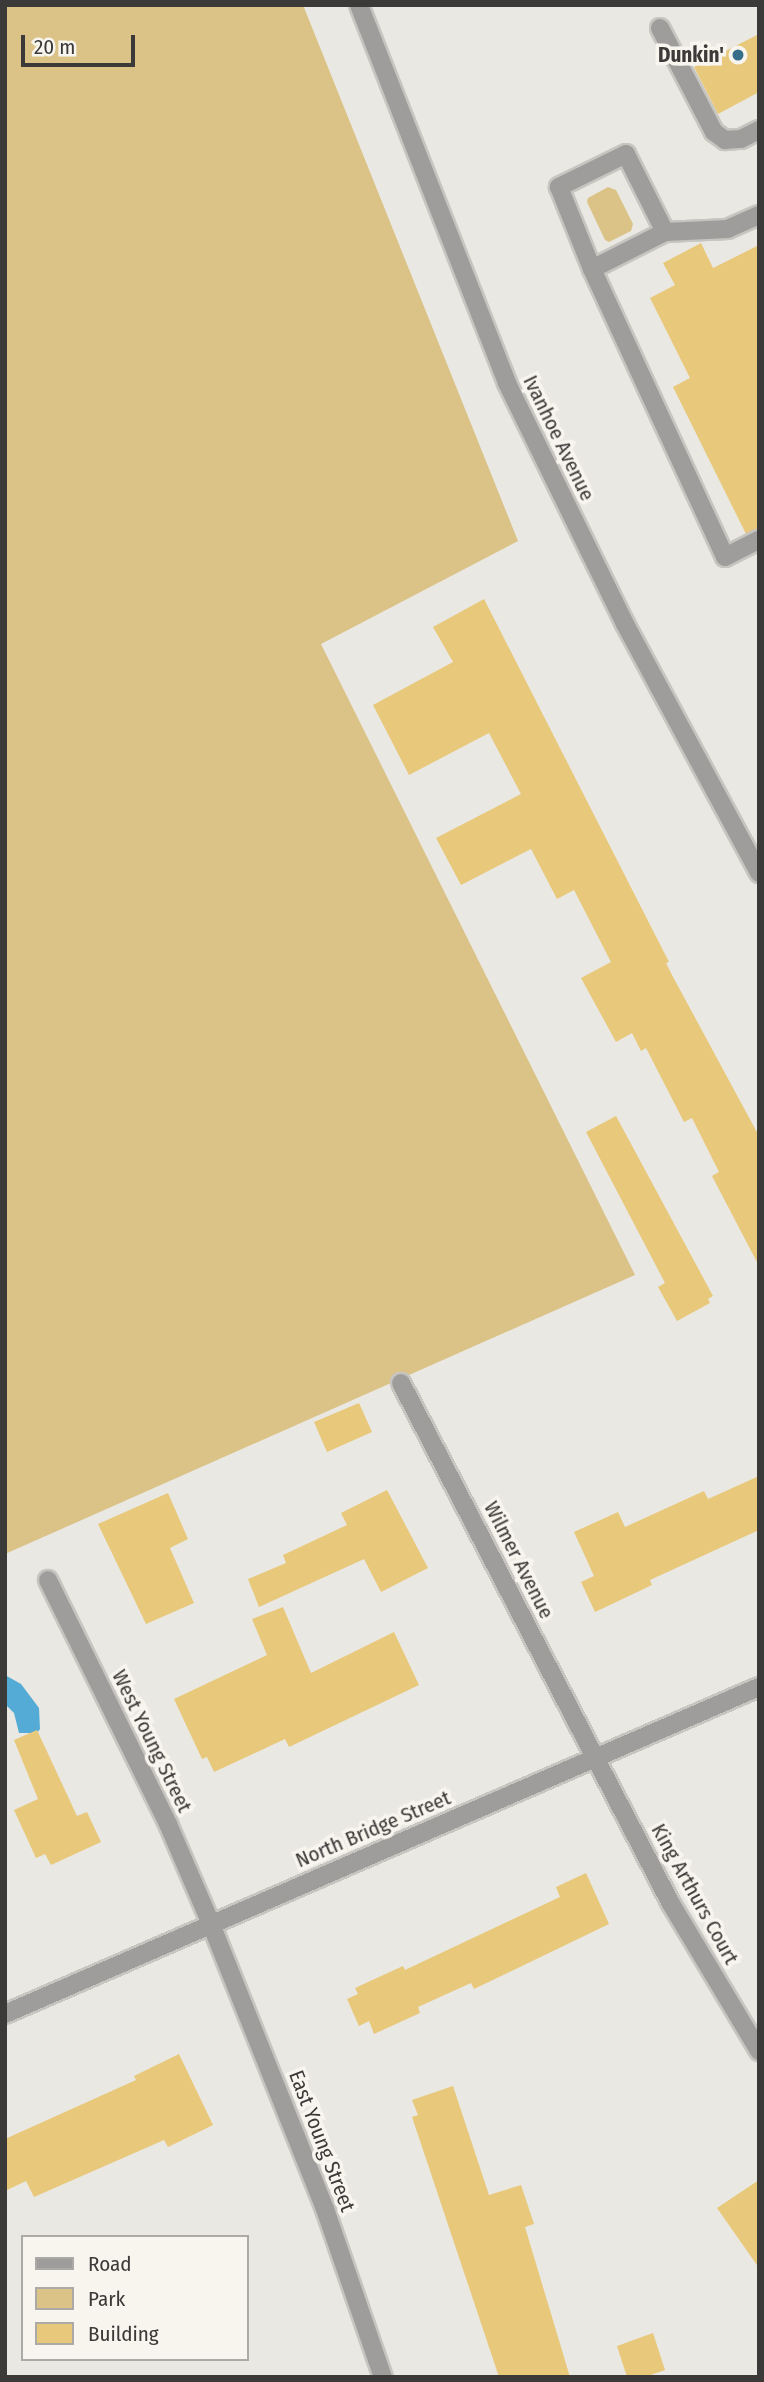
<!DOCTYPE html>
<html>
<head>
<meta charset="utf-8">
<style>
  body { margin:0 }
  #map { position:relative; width:764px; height:2382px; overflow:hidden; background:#eae8e2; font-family:"Fira Sans Condensed",sans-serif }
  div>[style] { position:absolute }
  .green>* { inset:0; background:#dbc388 }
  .water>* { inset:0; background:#54acd6 }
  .building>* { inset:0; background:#e8c87a }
  .roads { filter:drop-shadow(2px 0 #c7c5c0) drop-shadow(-2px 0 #c7c5c0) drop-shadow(0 2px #c7c5c0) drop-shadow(0 -2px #c7c5c0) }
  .service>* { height:18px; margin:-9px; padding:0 9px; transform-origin:9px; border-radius:9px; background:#9e9d9b }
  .minor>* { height:18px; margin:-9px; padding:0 9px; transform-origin:9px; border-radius:9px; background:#9e9d9b }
  .tertiary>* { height:18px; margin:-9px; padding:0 9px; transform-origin:9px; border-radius:9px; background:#9e9d9b }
  .dots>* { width:19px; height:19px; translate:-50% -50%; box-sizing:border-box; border:4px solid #f8f5ef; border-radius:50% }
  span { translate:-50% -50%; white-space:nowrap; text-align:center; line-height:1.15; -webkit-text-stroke:7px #f8f5ef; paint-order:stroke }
  .poi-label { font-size:21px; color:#3b3a38; font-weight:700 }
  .right { translate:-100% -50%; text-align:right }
  .street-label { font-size:21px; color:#3b3a38 }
  .frame { position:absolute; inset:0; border:7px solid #3b3a38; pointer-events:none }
  .legend { position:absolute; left:21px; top:2235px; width:228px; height:126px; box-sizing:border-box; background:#f8f5ef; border:2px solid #acaaa6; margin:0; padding:9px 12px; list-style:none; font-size:21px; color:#3b3a38 }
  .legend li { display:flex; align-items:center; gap:14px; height:35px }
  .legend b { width:35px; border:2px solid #acaaa6 }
  .scale { position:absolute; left:21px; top:35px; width:114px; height:32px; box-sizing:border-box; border:4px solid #3b3a38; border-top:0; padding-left:9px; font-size:21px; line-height:24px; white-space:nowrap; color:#3b3a38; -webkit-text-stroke:5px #f8f5ef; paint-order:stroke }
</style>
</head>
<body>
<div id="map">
  <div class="green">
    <i style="clip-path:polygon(14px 5px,303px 5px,518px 541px,321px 644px,635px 1275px,5px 1554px,5px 8px)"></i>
    <i style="clip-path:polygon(608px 187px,616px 190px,633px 224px,631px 231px,609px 242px,605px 240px,587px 202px,588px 198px)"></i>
  </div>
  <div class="water">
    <i style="clip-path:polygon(5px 1675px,21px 1684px,39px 1708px,40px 1729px,37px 1733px,19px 1733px,14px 1713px,5px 1704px)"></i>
  </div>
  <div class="building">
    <i style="clip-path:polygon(759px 34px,759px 92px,718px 114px,694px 67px)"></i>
    <i style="clip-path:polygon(701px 243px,713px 268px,759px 245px,759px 529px,746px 534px,673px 387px,690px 378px,650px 298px,675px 285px,663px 263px)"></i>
    <i style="clip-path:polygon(484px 599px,669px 962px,666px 963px,672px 975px,759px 1136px,759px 1266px,712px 1176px,719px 1172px,692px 1118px,684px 1122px,646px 1048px,641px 1051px,632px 1033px,616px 1042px,581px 978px,611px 962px,574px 890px,557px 899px,531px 849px,461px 885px,436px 838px,521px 794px,489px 733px,409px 775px,373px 705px,453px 662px,433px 627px)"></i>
    <i style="clip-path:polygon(616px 1116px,713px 1296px,708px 1299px,710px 1303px,677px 1321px,658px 1287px,665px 1283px,586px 1132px)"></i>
    <i style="clip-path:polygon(359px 1403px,372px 1432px,327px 1452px,314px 1422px)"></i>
    <i style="clip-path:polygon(759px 1476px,759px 1530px,650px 1580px,652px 1585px,595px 1612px,581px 1582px,594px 1576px,574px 1532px,618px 1512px,625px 1527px,704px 1491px,708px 1499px)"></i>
    <i style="clip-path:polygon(387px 1490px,428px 1568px,381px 1592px,364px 1559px,259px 1607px,248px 1579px,286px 1563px,283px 1555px,347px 1525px,341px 1513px)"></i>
    <i style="clip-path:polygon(168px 1493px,188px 1539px,170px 1548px,194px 1603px,146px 1624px,98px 1524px)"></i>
    <i style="clip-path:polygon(283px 1607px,311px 1673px,394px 1632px,419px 1685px,289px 1747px,285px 1739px,214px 1772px,207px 1757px,202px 1759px,174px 1699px,267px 1655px,252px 1619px)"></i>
    <i style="clip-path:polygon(37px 1730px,77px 1816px,87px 1812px,101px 1842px,51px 1865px,45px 1854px,36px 1858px,14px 1810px,38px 1799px,14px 1740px)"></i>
    <i style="clip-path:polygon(586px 1873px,609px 1924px,474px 1989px,471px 1983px,418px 2007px,420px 2013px,374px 2034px,369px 2021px,359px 2026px,347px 1999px,358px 1994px,355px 1988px,403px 1966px,405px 1970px,560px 1897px,556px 1887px)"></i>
    <i style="clip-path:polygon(179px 2054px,213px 2125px,168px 2147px,164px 2140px,34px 2197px,26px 2181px,5px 2191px,5px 2139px,136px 2080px,134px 2076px)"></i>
    <i style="clip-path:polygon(453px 2086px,489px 2195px,521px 2185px,534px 2224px,525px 2227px,570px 2377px,499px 2377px,412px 2117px,418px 2115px,412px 2100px)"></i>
    <i style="clip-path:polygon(759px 2180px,759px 2268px,717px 2208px)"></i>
    <i style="clip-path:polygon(653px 2333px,665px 2370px,645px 2377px,627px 2377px,617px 2346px)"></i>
  </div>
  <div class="roads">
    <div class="service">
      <i style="left:660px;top:28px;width:117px;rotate:62.6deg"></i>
      <i style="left:714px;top:132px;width:14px;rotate:36deg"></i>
      <i style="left:725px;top:140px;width:16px;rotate:-4deg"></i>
      <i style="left:741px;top:139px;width:20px;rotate:-27deg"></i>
      <i style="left:759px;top:215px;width:34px;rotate:156deg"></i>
      <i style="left:728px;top:229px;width:63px;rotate:177.3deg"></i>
      <i style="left:665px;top:232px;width:87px;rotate:-116.6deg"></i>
      <i style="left:626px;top:154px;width:75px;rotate:153.8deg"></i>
      <i style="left:559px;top:187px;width:88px;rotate:68.1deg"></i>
      <i style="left:592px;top:269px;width:317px;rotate:65.2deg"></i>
      <i style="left:725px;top:557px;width:38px;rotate:-27deg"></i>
      <i style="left:592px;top:269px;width:82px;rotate:-26.9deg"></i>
    </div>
    <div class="minor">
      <i style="left:359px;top:5px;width:406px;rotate:68.6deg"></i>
      <i style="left:507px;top:383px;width:268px;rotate:63.9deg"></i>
      <i style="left:625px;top:624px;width:283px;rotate:61.7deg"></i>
      <i style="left:401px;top:1383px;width:585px;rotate:62.6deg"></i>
      <i style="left:670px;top:1902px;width:174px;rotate:59.1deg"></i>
      <i style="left:48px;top:1580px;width:272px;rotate:63.8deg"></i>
      <i style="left:168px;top:1824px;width:109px;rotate:66.7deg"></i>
      <i style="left:211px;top:1924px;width:307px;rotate:68.2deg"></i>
      <i style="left:325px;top:2209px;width:178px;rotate:71deg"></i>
    </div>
    <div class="tertiary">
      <i style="left:5px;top:2014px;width:822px;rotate:-23.45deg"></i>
    </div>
  </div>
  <div class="dots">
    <i style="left:738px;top:55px;background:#366d88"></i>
  </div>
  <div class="poi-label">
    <span class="right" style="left:724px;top:55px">Dunkin'</span>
  </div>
  <div class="street-label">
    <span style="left:559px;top:438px;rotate:64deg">Ivanhoe Avenue</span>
    <span style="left:519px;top:1560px;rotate:63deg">Wilmer Avenue</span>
    <span style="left:152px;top:1741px;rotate:64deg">West Young Street</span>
    <span style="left:373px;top:1829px;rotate:-23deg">North Bridge Street</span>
    <span style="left:695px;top:1894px;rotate:61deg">King Arthurs Court</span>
    <span style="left:322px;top:2141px;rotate:69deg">East Young Street</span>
  </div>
  <div class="frame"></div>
  <ul class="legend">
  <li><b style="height:9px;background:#9e9d9b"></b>Road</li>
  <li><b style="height:19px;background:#dbc388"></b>Park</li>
  <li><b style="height:19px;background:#e8c87a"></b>Building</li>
  </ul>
  <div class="scale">20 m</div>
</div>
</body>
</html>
